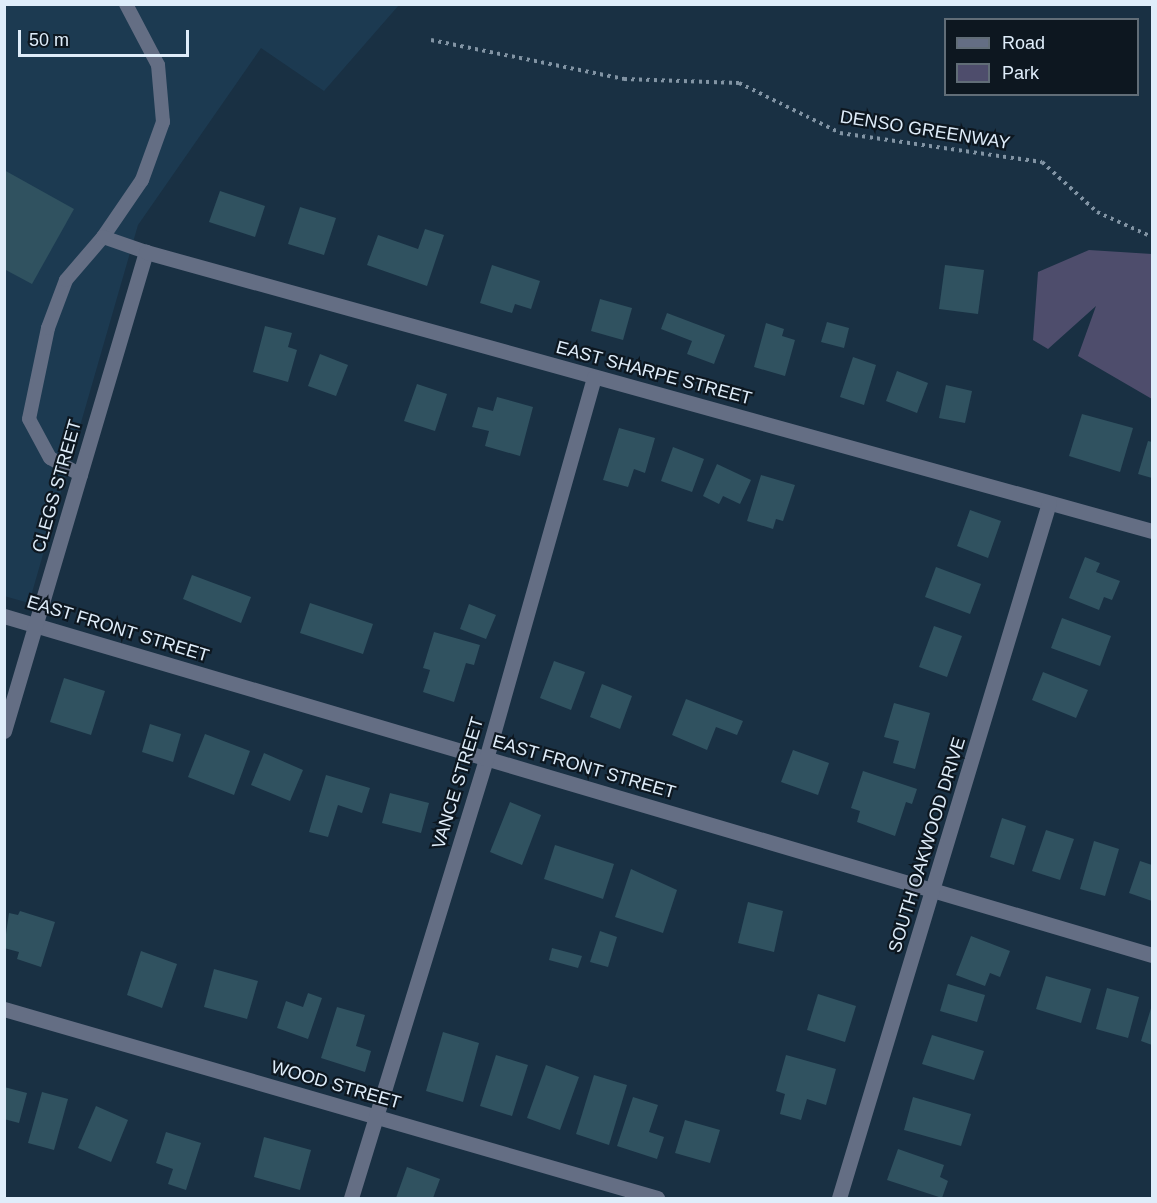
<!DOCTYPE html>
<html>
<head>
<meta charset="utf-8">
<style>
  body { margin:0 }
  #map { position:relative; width:1157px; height:1203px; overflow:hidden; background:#193043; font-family:Helvetica,sans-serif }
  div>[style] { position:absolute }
  .built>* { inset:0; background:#1c3a51 }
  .green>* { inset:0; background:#4e4d6c }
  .building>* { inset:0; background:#305260 }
  .path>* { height:4px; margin-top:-2px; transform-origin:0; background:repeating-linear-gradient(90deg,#8294a4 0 3px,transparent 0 7.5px) }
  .lane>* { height:14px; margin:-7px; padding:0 7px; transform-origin:7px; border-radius:7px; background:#646e84 }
  .street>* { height:15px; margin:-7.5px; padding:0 7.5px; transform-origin:7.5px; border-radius:7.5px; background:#646e84 }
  span { translate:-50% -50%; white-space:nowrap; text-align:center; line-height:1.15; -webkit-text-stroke:4.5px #0d1720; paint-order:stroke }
  .street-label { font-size:18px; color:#dfedfa }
  .frame { position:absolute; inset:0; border:6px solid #dfedfa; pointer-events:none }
  .legend { position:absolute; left:944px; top:18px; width:195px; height:78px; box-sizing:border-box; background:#0d1720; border:2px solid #616d77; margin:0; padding:8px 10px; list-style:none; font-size:18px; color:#dfedfa }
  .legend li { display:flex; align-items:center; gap:12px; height:30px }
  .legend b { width:30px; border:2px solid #616d77 }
  .scale { position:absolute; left:18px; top:30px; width:171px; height:27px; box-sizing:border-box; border:3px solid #dfedfa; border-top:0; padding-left:8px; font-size:18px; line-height:21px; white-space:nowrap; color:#dfedfa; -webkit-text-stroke:4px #0d1720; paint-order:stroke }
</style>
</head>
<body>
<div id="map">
  <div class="built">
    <i style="clip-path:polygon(4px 5px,399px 5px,324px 91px,261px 48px,138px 225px,29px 603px,4px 596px)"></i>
  </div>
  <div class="green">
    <i style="clip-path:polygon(1089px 250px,1152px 254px,1152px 399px,1078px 356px,1096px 306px,1048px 349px,1033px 340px,1038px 272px)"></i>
  </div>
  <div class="building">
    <i style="clip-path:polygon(4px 170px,74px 209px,32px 284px,4px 269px)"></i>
    <i style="clip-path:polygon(220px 191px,265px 206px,255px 237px,209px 222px)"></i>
    <i style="clip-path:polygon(300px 207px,336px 218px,324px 255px,288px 244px)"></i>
    <i style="clip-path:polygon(425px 229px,444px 235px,427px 286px,367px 265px,378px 235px,418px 249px)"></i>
    <i style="clip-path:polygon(492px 265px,540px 281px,531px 309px,515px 304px,512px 313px,480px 303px)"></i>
    <i style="clip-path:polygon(945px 265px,984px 270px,978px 314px,939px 309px)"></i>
    <i style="clip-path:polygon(600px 299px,632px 308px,623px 340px,591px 331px)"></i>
    <i style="clip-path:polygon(667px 313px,725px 335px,714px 364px,687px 354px,692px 341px,661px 329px)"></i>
    <i style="clip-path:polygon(827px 322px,849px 328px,844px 348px,821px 342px)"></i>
    <i style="clip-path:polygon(766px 323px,784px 329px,782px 336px,795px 340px,785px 376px,754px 367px)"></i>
    <i style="clip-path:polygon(265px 326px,292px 333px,288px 347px,297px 350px,288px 382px,253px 372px)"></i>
    <i style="clip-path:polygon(320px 354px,348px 365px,336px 396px,308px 386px)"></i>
    <i style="clip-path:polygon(853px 357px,876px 365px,864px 405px,840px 397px)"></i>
    <i style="clip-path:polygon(897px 371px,928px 383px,917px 413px,886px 401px)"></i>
    <i style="clip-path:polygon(417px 384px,447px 394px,435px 431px,404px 421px)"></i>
    <i style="clip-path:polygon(946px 385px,972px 391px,965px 423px,939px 418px)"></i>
    <i style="clip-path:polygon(497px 397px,533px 407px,520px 456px,485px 446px,489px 431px,472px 427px,478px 407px,493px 411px)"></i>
    <i style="clip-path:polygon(1082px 414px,1133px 428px,1120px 472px,1069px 456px)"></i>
    <i style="clip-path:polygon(619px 428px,655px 438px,645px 473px,634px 469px,628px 487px,603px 480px)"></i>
    <i style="clip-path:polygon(1148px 441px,1152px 442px,1152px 478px,1138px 474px)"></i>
    <i style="clip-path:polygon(673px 447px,704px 459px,692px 492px,661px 481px)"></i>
    <i style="clip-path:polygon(717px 464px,751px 480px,740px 504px,723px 496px,719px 504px,703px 496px)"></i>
    <i style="clip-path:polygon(761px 475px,795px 485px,783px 521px,776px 519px,773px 529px,747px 521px)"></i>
    <i style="clip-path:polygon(970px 510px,1001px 521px,988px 558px,957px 546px)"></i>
    <i style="clip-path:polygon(1085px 557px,1100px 563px,1096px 572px,1120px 581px,1112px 600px,1104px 597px,1099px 610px,1069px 598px)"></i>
    <i style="clip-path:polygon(936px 567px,981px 584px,970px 614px,925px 597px)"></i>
    <i style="clip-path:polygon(192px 575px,251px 597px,241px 623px,183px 599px)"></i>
    <i style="clip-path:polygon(310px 603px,373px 624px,363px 654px,300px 633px)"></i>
    <i style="clip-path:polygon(469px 604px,496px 615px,486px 639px,460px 629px)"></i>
    <i style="clip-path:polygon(1062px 618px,1111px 636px,1100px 666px,1051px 648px)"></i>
    <i style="clip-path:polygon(934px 626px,962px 636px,947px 677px,919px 667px)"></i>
    <i style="clip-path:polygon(434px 632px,480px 645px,474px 665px,466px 663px,454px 702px,423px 692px,430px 670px,423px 668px)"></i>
    <i style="clip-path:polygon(554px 661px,585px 672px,571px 710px,540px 698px)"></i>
    <i style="clip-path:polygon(1043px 672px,1088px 690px,1076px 718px,1032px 700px)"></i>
    <i style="clip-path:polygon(64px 678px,105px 691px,91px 735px,50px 722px)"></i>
    <i style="clip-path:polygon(602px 684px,632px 696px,620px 729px,590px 717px)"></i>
    <i style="clip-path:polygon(686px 699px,743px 721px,737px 735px,716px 727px,707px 750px,672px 735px)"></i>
    <i style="clip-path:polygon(894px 703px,930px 713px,915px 769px,893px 763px,899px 741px,884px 737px)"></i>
    <i style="clip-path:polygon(150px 724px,181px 734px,173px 762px,142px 752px)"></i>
    <i style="clip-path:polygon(205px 734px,250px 751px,234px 795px,188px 777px)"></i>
    <i style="clip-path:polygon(793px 750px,829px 763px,818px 795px,781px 782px)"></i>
    <i style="clip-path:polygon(264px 753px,303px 770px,290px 801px,251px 785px)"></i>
    <i style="clip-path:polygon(863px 771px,917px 789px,912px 804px,906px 802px,895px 836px,857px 822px,860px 811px,851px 808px)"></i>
    <i style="clip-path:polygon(326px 775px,370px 788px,362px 813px,338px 805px,328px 837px,309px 832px)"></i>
    <i style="clip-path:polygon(390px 793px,429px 803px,421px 833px,382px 823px)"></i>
    <i style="clip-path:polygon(510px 802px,541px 815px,522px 865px,490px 852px)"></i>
    <i style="clip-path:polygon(1002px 818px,1026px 826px,1014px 865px,990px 857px)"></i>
    <i style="clip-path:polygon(1046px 830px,1074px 839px,1060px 880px,1032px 871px)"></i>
    <i style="clip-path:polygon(1094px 841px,1119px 849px,1105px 896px,1080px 889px)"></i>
    <i style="clip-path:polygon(555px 845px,614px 864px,603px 899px,544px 879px)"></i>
    <i style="clip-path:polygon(1140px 861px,1152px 865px,1152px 901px,1129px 893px)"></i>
    <i style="clip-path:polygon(631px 869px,677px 890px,663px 933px,615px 917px)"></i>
    <i style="clip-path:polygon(748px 902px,783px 911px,774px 952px,738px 943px)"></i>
    <i style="clip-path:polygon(20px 911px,55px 922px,41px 967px,17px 959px,19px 952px,4px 948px,9px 913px,18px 915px)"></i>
    <i style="clip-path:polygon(600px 931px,617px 937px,608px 967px,590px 962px)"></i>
    <i style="clip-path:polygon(971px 936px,1010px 951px,1000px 977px,990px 973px,985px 986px,956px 975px)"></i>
    <i style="clip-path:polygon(552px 948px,582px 956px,578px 968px,549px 960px)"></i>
    <i style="clip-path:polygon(141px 951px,177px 964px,162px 1008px,127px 995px)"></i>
    <i style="clip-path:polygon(214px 969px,258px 981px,247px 1019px,204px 1007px)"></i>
    <i style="clip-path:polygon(1046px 976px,1091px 989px,1081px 1023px,1036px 1009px)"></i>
    <i style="clip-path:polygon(948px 984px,985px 995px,977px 1022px,940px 1011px)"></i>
    <i style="clip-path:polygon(1107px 988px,1139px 997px,1128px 1038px,1096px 1029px)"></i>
    <i style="clip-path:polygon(308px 993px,322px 998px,308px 1039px,277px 1028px,286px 1001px,303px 1007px)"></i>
    <i style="clip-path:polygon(818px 994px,856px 1006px,845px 1042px,807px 1030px)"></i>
    <i style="clip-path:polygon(1152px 1005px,1152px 1045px,1141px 1041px)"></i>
    <i style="clip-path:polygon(337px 1007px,365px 1015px,356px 1046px,371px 1051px,365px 1072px,321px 1058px)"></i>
    <i style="clip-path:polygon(443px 1032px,479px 1043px,463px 1102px,426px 1091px)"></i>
    <i style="clip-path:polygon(932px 1035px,984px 1051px,974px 1080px,922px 1064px)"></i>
    <i style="clip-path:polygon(496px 1055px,528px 1065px,512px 1116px,480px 1106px)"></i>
    <i style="clip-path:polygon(786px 1055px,836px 1069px,826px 1105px,807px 1099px,801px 1120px,780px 1114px,785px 1094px,776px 1091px)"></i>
    <i style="clip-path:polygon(546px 1065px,579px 1077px,560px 1130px,527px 1118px)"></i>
    <i style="clip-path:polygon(594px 1075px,627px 1085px,609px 1145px,576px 1134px)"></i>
    <i style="clip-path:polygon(4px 1087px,27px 1093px,19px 1123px,4px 1119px)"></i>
    <i style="clip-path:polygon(42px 1092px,68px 1099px,54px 1150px,28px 1143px)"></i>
    <i style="clip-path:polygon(633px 1097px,658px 1105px,649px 1132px,664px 1137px,657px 1159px,617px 1146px)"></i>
    <i style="clip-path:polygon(913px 1097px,971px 1114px,961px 1146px,904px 1130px)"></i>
    <i style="clip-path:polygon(96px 1106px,128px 1120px,111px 1162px,78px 1148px)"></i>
    <i style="clip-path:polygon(685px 1120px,720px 1130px,710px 1163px,675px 1153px)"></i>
    <i style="clip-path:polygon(166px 1132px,201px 1143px,186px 1190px,168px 1184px,173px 1169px,156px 1163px)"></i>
    <i style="clip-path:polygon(264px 1137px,311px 1150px,300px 1190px,254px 1177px)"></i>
    <i style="clip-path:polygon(898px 1149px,944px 1165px,940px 1177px,948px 1181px,942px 1198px,887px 1180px)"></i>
    <i style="clip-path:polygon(407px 1167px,440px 1179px,433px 1198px,396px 1198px)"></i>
  </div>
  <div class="path">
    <i style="left:431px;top:40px;width:197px;rotate:11.4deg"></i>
    <i style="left:624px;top:79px;width:115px;rotate:2deg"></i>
    <i style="left:739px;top:83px;width:113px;rotate:26.3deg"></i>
    <i style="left:840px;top:133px;width:204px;rotate:8.2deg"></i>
    <i style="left:1042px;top:162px;width:74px;rotate:42.3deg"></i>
    <i style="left:1097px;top:212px;width:60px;rotate:24.4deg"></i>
  </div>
  <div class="lane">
    <i style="left:103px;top:237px;width:69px;rotate:-55.6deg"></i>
    <i style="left:142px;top:180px;width:62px;rotate:-70.1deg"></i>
    <i style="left:163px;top:122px;width:57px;rotate:-95deg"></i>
    <i style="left:158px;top:65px;width:69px;rotate:-117.7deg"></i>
    <i style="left:81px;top:475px;width:35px;rotate:-151deg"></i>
    <i style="left:50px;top:458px;width:44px;rotate:-118.3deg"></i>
    <i style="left:29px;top:419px;width:93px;rotate:-78.2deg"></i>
    <i style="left:48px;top:328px;width:51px;rotate:-69.4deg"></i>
    <i style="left:66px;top:280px;width:57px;rotate:-49.3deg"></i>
    <i style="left:103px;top:237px;width:46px;rotate:19.2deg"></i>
  </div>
  <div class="street">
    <i style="left:4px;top:616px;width:1197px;rotate:16.45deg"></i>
    <i style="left:4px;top:731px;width:500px;rotate:-73.5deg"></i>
    <i style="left:146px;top:252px;width:1044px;rotate:15.5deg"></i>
    <i style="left:4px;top:1009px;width:680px;rotate:16.14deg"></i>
    <i style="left:351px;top:1198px;width:459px;rotate:-72.9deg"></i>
    <i style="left:486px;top:759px;width:397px;rotate:-74.2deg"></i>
    <i style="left:839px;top:1198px;width:726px;rotate:-73.19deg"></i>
  </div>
  <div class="street-label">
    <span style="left:925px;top:130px;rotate:9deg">DENSO GREENWAY</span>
    <span style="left:654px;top:373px;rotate:15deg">EAST SHARPE STREET</span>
    <span style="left:57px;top:486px;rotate:-74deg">CLEGS STREET</span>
    <span style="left:118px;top:629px;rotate:17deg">EAST FRONT STREET</span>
    <span style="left:584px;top:767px;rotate:16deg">EAST FRONT STREET</span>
    <span style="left:458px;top:783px;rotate:-73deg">VANCE STREET</span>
    <span style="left:927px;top:845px;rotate:-73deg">SOUTH OAKWOOD DRIVE</span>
    <span style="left:336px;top:1085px;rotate:16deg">WOOD STREET</span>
  </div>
  <div class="frame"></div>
  <ul class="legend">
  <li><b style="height:8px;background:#646e84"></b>Road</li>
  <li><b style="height:16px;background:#4e4d6c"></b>Park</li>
  </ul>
  <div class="scale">50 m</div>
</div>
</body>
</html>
